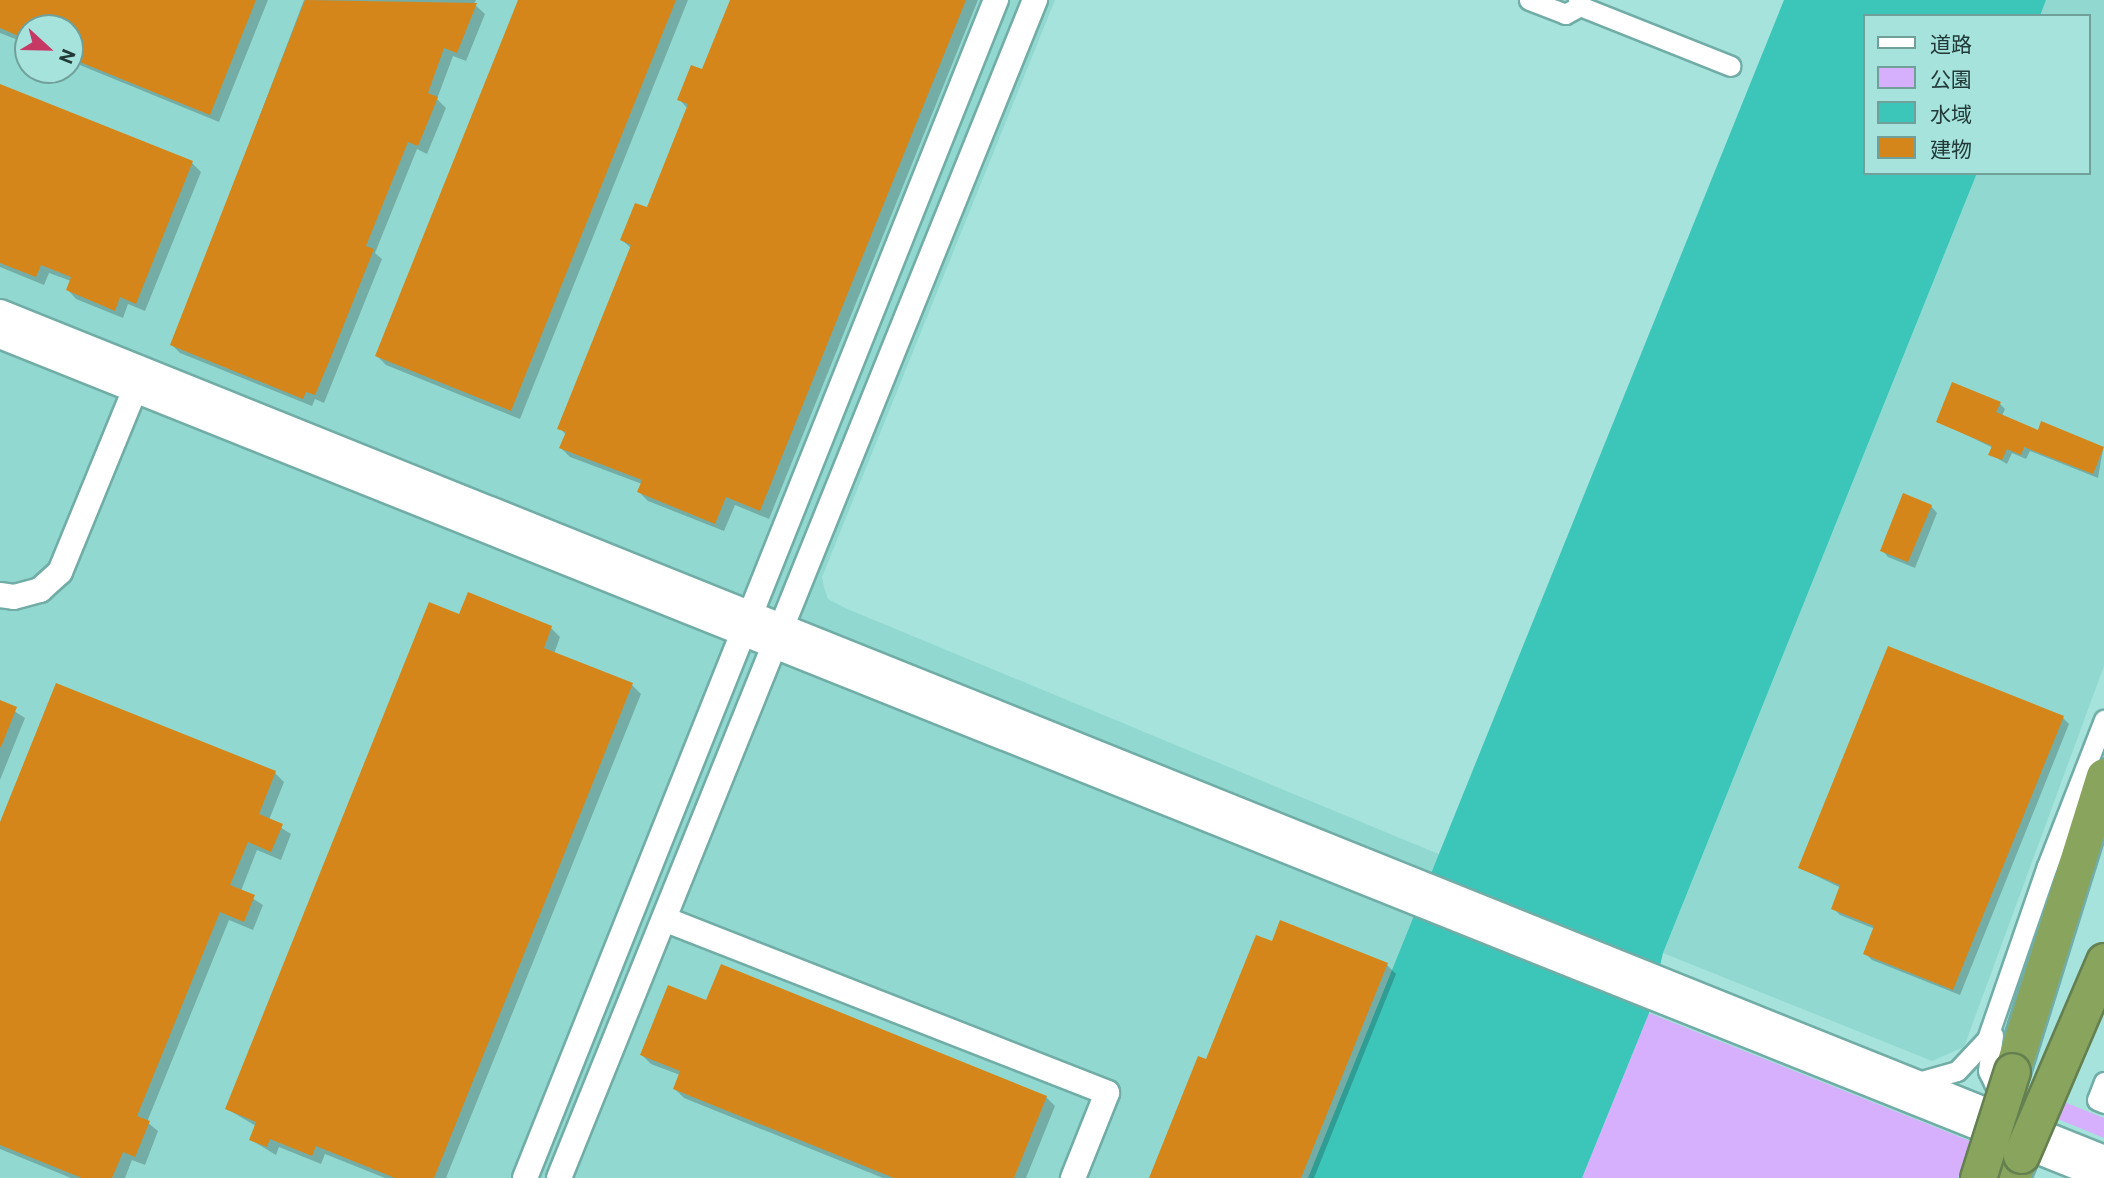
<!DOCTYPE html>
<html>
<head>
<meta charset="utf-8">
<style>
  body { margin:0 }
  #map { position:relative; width:2104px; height:1178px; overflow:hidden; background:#a6e3dc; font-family:Roboto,"Noto Sans JP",sans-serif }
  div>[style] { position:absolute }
  .built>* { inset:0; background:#91d9d0 }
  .green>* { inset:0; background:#d6b0fd }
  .water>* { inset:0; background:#3cc5b9 }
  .shadow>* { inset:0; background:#0003 }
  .building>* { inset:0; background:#d5861b }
  .roads { filter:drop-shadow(2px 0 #71ada6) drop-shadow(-2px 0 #71ada6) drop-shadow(0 2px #71ada6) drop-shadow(0 -2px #71ada6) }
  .minor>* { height:19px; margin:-9.5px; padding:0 9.5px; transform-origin:9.5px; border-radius:9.5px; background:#fff }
  .tertiary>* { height:24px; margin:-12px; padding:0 12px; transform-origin:12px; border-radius:12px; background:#fff }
  .motorway>* { height:35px; margin:-17.5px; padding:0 17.5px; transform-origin:17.5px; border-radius:17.5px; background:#89a55d }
  .bridges { filter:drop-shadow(2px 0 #658050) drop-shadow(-2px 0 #658050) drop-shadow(0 2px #658050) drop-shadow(0 -2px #658050) }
  .motorway-bridge>* { height:35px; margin:-17.5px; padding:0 17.5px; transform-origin:17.5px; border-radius:17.5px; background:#89a55d }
  span { translate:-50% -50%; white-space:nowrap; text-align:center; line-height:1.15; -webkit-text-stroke:5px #a6e3dc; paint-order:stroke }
  .legend { position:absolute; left:1863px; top:14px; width:228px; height:161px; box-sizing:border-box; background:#a6e3dc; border:2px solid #719f9a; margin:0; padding:9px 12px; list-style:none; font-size:21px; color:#213a37 }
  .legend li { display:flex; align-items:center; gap:14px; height:35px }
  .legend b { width:35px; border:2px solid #719f9a }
  .north { position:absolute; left:14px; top:14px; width:70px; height:70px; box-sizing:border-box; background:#a6e3dc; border:2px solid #719f9a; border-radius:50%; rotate:112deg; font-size:19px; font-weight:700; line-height:28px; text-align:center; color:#213a37 }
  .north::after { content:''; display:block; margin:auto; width:24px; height:32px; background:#c73965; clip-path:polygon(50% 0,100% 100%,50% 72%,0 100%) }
</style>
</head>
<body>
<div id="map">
  <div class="built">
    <i style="clip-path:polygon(evenodd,0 0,1055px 0,822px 577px,824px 587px,828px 599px,845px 608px,1441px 855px,1308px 1178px,0 1178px,0 0,28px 28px,70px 28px,70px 70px,28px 70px,28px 28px)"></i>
    <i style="clip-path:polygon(2046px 0,2104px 0,2104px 666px,1964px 1047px,1932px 1061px,1663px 953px,1977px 173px,2088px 173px,2088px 16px,2040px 16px)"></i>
  </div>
  <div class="green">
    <i style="clip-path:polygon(1649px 1013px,1970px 1141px,1958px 1178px,1582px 1178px)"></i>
    <i style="clip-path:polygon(2039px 1092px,2104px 1118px,2104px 1138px,2031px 1108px)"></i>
  </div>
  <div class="water">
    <i style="clip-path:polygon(1784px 0,2046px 0,2040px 16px,1864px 16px,1864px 173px,1977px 173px,1663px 953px,1649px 1013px,1582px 1178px,1308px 1178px)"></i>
  </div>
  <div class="shadow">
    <i style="clip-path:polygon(0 0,268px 0,219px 122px,70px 61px,70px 28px,28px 28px,28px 44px,0 33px)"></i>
    <i style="clip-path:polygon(304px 0,476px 0,474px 4px,485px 14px,466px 61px,453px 56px,437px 99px,446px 108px,427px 154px,417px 149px,375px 253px,382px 259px,324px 403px,315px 399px,312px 406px,180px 353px,172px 345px)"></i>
    <i style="clip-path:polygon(520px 0,688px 0,520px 419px,386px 365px,377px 356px)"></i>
    <i style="clip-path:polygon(732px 0,978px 0,769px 519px,735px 505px,724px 531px,648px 501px,639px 492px,642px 484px,570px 457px,561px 448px,566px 435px,560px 428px,632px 249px,622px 240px,648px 209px,688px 109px,679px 99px,703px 72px)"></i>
    <i style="clip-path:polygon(0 86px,192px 163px,201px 172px,145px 311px,128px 304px,123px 318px,76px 299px,68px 290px,71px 281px,49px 273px,44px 285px,0 267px)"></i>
    <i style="clip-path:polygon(2000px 404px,2005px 409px,2002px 416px,2039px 432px,2103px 449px,2098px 478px,2030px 451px,2026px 459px,2012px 453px,2007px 464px,1990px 454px,1993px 448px,1938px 421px)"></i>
    <i style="clip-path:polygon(1931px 506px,1937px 513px,1915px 568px,1888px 557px,1882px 550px)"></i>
    <i style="clip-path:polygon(460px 616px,551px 628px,560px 637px,554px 654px,632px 685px,641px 694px,446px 1178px,385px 1178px,325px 1154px,321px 1164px,279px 1147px,276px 1155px,251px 1140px,256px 1126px,227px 1109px)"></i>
    <i style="clip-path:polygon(0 702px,25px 718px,0 780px)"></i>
    <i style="clip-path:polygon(2063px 718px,2069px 724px,1960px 995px,1872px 960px,1865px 953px,1875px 929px,1840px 915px,1833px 908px,1841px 888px,1800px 868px)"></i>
    <i style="clip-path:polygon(275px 773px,284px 782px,269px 820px,291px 834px,281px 860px,257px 850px,241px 891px,263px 905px,253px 930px,229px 920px,147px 1122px,158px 1131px,145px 1165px,132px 1160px,125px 1178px,71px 1178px,0 1149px,0 827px)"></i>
    <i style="clip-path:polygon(1272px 943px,1387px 965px,1396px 974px,1314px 1178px,1151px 1178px,1207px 1061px)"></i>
    <i style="clip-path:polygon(707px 1002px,1046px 1097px,1055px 1106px,1026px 1178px,883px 1178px,684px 1098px,675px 1089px,680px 1075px,651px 1064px,642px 1055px)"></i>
  </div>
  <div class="building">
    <i style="clip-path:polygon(0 0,256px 0,210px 115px,70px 58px,70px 28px,28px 28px,28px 40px,0 28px)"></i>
    <i style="clip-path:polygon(305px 0,477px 3px,457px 53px,444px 48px,428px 93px,438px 97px,418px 146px,408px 142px,366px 246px,374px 249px,331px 357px,315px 395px,306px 392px,303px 399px,170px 345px)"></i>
    <i style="clip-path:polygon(518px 0,676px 0,511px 411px,375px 356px)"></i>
    <i style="clip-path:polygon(730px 0,966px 0,760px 511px,726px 497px,715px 524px,637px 492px,642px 480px,559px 448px,566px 432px,557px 429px,631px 245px,620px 240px,635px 203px,647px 207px,688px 104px,677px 100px,691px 65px,702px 69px)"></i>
    <i style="clip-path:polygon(0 84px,193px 161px,136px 304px,120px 297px,115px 311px,66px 290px,71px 277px,41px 265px,36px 277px,0 263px)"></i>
    <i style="clip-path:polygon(1952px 382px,2001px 402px,1996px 412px,2038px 430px,2041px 421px,2104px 447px,2093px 474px,2024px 447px,2021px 455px,2007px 449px,2002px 460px,1988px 455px,1992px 446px,1936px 422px)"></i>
    <i style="clip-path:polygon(1903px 493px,1932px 505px,1908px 562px,1880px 551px)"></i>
    <i style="clip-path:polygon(468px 592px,552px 626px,544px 648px,633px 683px,434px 1178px,395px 1178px,316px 1146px,312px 1156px,270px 1139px,267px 1147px,249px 1140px,256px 1122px,225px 1109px,429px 602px,459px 614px)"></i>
    <i style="clip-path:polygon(1888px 646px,2064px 716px,1953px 990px,1863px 954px,1874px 926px,1831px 909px,1840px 885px,1798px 868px)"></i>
    <i style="clip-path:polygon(56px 683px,276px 771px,259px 814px,283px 824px,271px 852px,248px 842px,230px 885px,255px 895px,244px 922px,220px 912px,137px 1116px,150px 1121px,135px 1157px,123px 1152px,112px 1178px,82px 1178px,0 1145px,0 822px)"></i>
    <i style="clip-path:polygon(0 700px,17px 707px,1px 747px,0 747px)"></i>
    <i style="clip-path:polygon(1280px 920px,1388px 963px,1301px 1178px,1149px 1178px,1198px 1056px,1206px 1059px,1256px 935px,1272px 941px)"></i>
    <i style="clip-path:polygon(721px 964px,1047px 1096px,1014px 1178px,894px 1178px,673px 1089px,680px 1071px,640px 1055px,668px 985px,706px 1000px)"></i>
  </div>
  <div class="roads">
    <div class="minor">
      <i style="left:1529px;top:0;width:39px;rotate:21deg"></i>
      <i style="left:1565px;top:14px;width:17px;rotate:-28deg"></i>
      <i style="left:1578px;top:0;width:6px;rotate:72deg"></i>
      <i style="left:1580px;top:6px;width:162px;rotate:21.7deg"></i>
      <i style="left:1993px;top:1035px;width:36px;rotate:98deg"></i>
      <i style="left:1988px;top:1071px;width:13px;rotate:63deg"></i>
      <i style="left:1994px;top:1083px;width:62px;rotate:41.1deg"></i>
      <i style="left:1922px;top:1081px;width:36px;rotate:-16deg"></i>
      <i style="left:1957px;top:1071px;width:44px;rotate:-46.8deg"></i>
      <i style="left:1987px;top:1039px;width:183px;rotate:-70.9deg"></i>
      <i style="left:2047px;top:866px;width:157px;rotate:-68.7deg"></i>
      <i style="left:2104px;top:1082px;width:19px;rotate:111deg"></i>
      <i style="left:2097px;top:1100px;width:8px;rotate:23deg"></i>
    </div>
    <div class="tertiary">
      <i style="left:0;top:312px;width:2268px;rotate:21.9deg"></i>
      <i style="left:0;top:336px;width:2266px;rotate:21.81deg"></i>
      <i style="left:0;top:595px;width:14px;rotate:8deg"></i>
      <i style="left:14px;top:597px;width:27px;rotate:-15deg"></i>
      <i style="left:40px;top:590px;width:27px;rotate:-42deg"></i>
      <i style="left:60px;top:572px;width:211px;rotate:-67.7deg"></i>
      <i style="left:664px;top:919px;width:476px;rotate:21.4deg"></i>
      <i style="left:1107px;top:1093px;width:92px;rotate:111.8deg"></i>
      <i style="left:525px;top:1178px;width:1269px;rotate:-68.21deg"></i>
      <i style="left:559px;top:1178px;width:1271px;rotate:-68deg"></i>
    </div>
    <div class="motorway">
      <i style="left:2012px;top:1071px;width:309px;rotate:-72.7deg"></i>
      <i style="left:2011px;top:1178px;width:25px;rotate:-67deg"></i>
    </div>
  </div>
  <div class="bridges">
    <div class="motorway-bridge">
      <i style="left:2021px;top:1155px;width:211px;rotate:-66.8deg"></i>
      <i style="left:1978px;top:1178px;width:112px;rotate:-72.4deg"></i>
    </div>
  </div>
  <ul class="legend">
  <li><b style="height:9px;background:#fff"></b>道路</li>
  <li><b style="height:19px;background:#d6b0fd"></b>公園</li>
  <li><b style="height:19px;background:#3cc5b9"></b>水域</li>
  <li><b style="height:19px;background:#d5861b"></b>建物</li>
  </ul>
  <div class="north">N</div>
</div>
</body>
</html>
